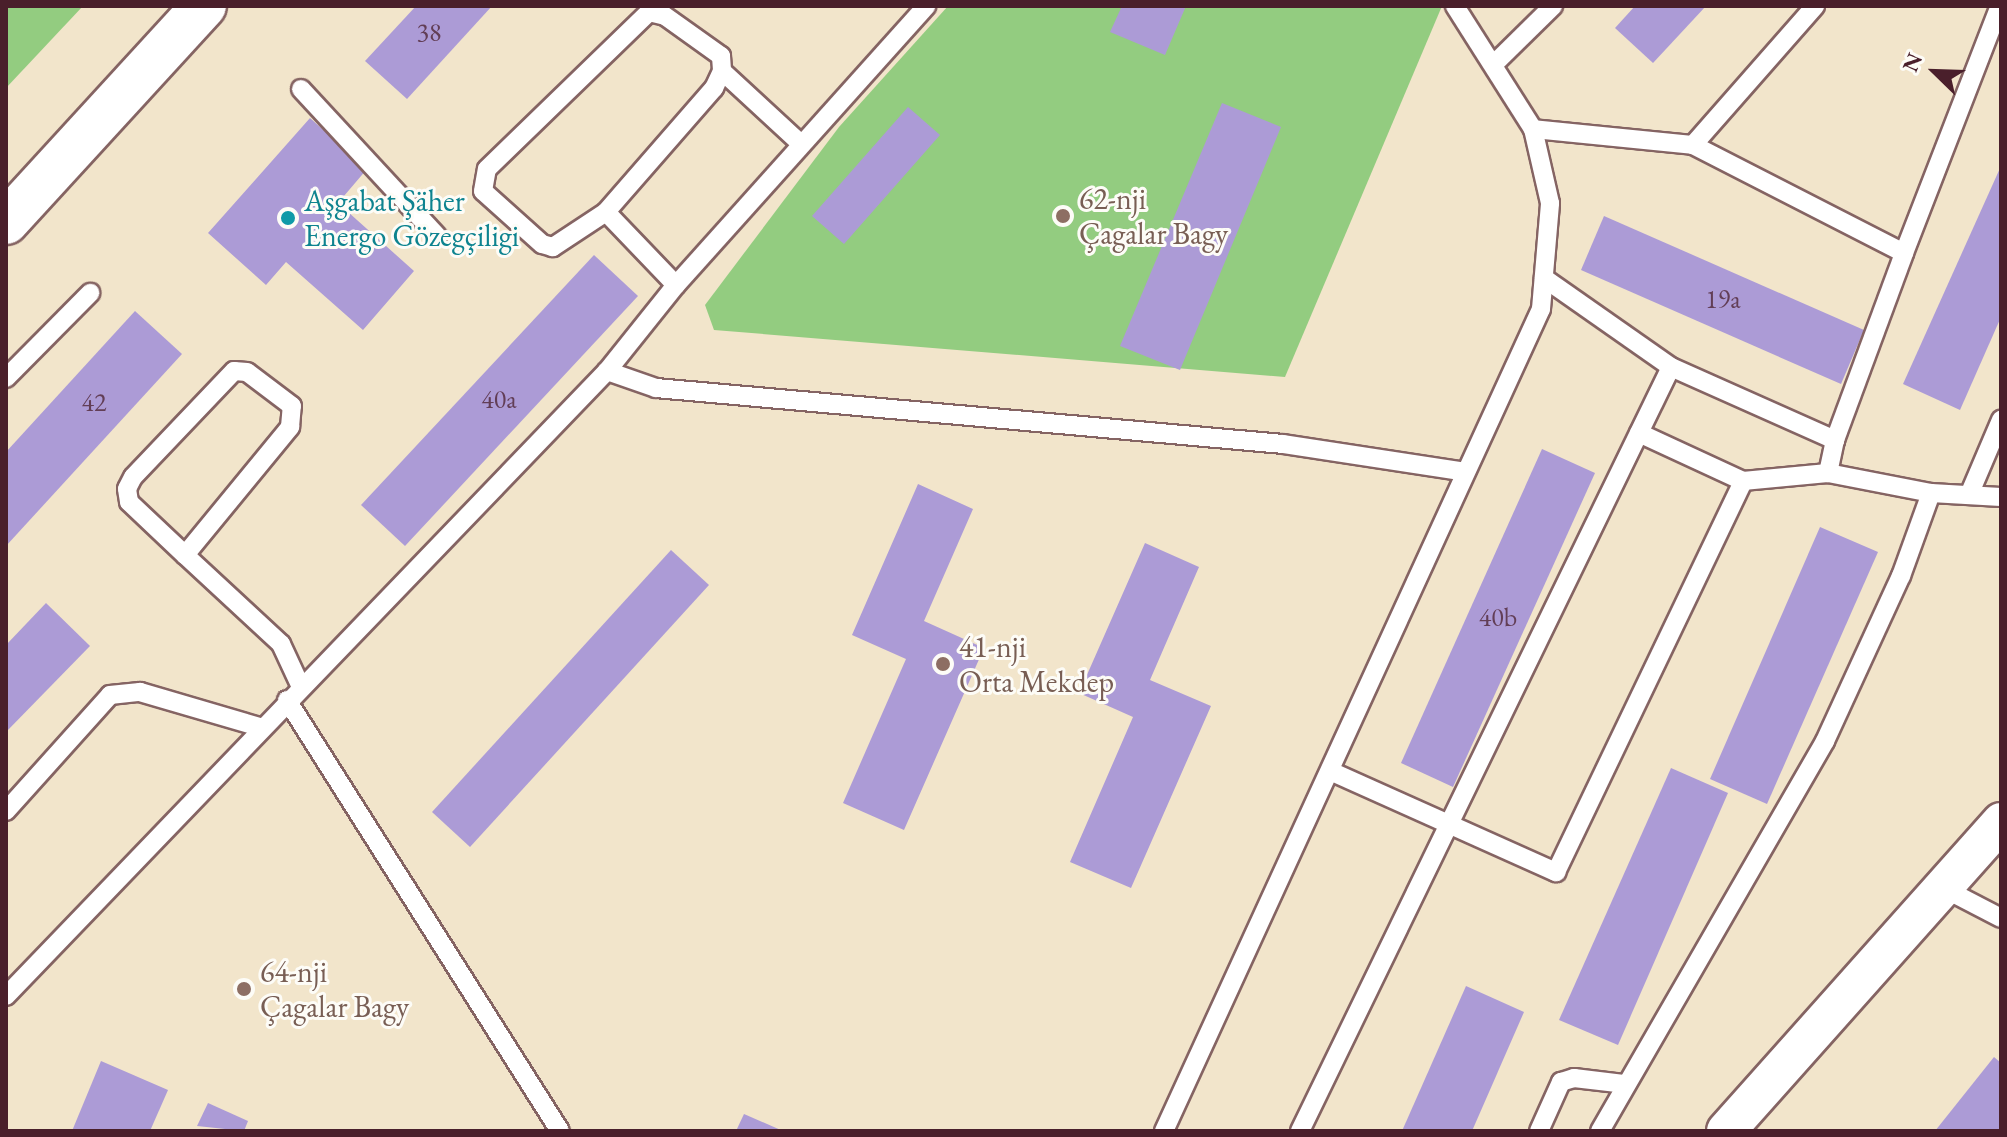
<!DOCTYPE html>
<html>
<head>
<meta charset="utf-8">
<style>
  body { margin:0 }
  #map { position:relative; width:2007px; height:1137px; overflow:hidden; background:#f2e5cb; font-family:"EB Garamond",serif }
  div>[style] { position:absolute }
  .green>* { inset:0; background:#93cc80 }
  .building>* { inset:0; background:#ac9bd6 }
  .roads { filter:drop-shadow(2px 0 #856463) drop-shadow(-2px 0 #856463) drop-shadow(0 2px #856463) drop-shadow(0 -2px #856463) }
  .lane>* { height:18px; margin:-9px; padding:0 9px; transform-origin:9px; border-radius:9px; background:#fff }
  .street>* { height:38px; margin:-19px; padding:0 19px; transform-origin:19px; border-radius:19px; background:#fff }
  .secondary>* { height:44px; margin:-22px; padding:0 22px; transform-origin:22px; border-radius:22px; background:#fff }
  .dots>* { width:22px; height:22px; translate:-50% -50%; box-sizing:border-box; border:4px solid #fdfcf7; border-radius:50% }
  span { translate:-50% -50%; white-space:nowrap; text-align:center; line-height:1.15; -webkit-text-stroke:6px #fdfcf7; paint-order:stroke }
  .number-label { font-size:26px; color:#623e56 }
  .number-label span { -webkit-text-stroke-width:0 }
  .education-label { font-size:30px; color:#785e54 }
  .left { translate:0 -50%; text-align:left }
  .culture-label { font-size:30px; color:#0d838f }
  .frame { position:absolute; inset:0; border:8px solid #4a1f2b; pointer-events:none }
  .north { position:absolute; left:1895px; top:32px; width:80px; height:80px; -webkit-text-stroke:6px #fdfcf7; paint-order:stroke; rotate:293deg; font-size:22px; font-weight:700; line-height:32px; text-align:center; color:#4a1f2b }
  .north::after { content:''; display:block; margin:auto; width:28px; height:36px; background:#4a1f2b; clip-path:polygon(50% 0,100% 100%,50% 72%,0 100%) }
</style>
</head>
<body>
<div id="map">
  <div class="green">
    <i style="clip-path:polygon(6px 6px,83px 6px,6px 88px)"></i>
    <i style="clip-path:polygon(948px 6px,1442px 6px,1285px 377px,714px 330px,705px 305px,839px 127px)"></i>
  </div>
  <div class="building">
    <i style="clip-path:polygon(416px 6px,492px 6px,407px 99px,365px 61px)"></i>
    <i style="clip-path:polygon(1122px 6px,1186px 6px,1165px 55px,1110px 32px)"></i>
    <i style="clip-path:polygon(1635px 6px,1706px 6px,1653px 63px,1615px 28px)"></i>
    <i style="clip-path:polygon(1222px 103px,1281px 127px,1180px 370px,1120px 346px)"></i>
    <i style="clip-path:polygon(908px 107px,940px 135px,844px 244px,812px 216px)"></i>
    <i style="clip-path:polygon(310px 118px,367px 169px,338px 203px,414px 271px,363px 330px,286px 262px,266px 285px,208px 233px)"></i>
    <i style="clip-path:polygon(2001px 166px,2001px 317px,1960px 410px,1903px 384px)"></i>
    <i style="clip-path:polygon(1604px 216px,1864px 330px,1841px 384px,1581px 270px)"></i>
    <i style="clip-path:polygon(594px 255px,638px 296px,405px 546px,361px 505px)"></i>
    <i style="clip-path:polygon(135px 311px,182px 354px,6px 546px,6px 452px)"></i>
    <i style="clip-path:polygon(1542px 449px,1595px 473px,1453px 787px,1401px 763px)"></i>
    <i style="clip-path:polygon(918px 484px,973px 509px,924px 621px,984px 648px,904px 830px,843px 803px,906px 659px,852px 635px)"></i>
    <i style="clip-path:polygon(1820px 527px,1878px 552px,1767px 804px,1710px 779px)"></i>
    <i style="clip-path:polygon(1145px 543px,1199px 567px,1150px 680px,1211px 706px,1131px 888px,1070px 862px,1133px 717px,1079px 693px)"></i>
    <i style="clip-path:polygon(671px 550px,709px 585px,470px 847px,432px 812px)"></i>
    <i style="clip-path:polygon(46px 603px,90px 646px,6px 732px,6px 645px)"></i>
    <i style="clip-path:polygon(1671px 768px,1728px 793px,1618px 1045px,1559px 1020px)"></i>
    <i style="clip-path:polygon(1466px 986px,1524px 1012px,1472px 1131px,1402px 1131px)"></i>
    <i style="clip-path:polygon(1994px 1057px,2001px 1063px,2001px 1131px,1935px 1131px)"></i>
    <i style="clip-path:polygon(101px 1061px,168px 1090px,150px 1131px,72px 1131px)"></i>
    <i style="clip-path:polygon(208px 1103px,248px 1121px,244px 1131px,197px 1126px)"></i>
    <i style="clip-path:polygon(744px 1114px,783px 1131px,736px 1131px)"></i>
  </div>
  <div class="roads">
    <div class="lane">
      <i style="left:649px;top:12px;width:16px;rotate:14deg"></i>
      <i style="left:665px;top:16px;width:69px;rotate:35.5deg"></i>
      <i style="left:721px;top:56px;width:15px;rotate:86deg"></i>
      <i style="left:722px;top:71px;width:19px;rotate:115deg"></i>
      <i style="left:714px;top:88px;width:164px;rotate:131.1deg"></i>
      <i style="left:606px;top:212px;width:64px;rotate:146.6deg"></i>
      <i style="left:553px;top:247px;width:11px;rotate:-165deg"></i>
      <i style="left:542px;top:244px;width:79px;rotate:-138.1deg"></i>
      <i style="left:483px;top:191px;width:22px;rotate:-80deg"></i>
      <i style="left:487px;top:169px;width:226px;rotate:-44.1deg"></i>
      <i style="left:1494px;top:64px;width:83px;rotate:-44.5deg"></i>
      <i style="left:722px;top:71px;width:108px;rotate:42.7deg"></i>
      <i style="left:301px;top:89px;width:200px;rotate:47.2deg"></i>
      <i style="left:1533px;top:129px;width:161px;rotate:5.7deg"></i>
      <i style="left:1693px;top:145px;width:185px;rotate:-48.7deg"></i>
      <i style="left:1693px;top:145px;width:237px;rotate:27.1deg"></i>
      <i style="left:1904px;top:253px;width:265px;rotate:-68.8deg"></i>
      <i style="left:606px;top:212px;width:101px;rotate:46.2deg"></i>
      <i style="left:1544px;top:278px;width:155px;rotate:35deg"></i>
      <i style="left:1671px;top:367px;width:180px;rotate:24deg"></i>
      <i style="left:1835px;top:440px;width:34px;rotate:102deg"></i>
      <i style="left:607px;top:371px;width:52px;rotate:19.1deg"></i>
      <i style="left:656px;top:388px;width:629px;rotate:5.1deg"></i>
      <i style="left:1283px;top:444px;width:184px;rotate:8.7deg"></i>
      <i style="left:6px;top:378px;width:120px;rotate:-45.3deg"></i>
      <i style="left:1639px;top:433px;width:115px;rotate:24.8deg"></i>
      <i style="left:1743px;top:481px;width:85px;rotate:-5.4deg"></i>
      <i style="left:1828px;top:473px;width:105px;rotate:11deg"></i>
      <i style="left:1931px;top:493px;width:70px;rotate:3.3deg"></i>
      <i style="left:1835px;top:440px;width:199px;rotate:-69.7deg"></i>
      <i style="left:1969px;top:495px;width:82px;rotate:-66.9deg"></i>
      <i style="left:185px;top:555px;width:166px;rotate:-50.6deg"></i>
      <i style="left:290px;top:427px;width:21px;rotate:-85deg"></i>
      <i style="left:292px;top:406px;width:56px;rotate:-142.9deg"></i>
      <i style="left:247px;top:372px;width:13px;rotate:-176deg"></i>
      <i style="left:234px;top:371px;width:146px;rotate:133.6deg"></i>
      <i style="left:133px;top:477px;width:13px;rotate:117deg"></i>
      <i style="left:127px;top:489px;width:13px;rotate:81deg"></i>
      <i style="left:129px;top:502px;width:77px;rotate:43.4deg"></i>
      <i style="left:185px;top:555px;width:131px;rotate:42.8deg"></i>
      <i style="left:281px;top:644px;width:45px;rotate:65.1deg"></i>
      <i style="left:287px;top:700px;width:510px;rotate:57.65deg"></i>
      <i style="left:1330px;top:771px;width:248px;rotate:24.1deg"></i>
      <i style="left:1556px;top:872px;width:433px;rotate:-64.4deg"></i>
      <i style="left:6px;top:811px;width:156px;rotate:-48.1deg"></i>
      <i style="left:110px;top:695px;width:30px;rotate:-6deg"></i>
      <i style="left:140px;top:692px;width:125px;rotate:16.3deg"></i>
      <i style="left:1943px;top:888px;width:65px;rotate:27.3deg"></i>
      <i style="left:6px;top:996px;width:867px;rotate:-46.12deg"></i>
      <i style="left:607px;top:371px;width:110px;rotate:-51.3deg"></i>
      <i style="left:676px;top:285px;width:375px;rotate:-48.1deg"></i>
      <i style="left:1164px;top:1131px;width:904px;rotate:-65.36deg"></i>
      <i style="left:1541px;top:309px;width:106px;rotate:-85.1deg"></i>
      <i style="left:1550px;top:203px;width:76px;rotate:-102.9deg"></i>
      <i style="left:1533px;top:129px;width:146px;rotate:-122.4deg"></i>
      <i style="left:1300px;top:1131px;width:849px;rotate:-64.1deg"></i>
      <i style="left:1539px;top:1131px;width:54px;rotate:-65.8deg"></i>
      <i style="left:1561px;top:1082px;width:14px;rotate:-17deg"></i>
      <i style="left:1574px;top:1078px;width:50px;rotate:6.8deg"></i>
      <i style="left:1600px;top:1131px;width:450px;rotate:-60deg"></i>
      <i style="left:1825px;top:741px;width:182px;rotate:-65.3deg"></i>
      <i style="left:1901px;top:576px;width:88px;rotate:-70.1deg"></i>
    </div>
    <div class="street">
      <i style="left:1726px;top:1131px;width:414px;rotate:-48.3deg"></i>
    </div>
    <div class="secondary">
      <i style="left:6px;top:222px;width:293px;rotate:-47.5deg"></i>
    </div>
  </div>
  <div class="dots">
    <i style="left:1063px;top:216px;background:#8d6e63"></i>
    <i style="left:288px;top:218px;background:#0f9aa8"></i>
    <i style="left:943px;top:664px;background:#8d6e63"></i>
    <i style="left:244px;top:989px;background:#8d6e63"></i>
  </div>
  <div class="number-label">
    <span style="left:429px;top:33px">38</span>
    <span style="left:1723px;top:300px">19a</span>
    <span style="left:499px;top:400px">40a</span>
    <span style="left:94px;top:403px">42</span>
    <span style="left:1498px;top:618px">40b</span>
  </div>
  <div class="education-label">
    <span class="left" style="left:1079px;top:216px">62-nji<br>Çagalar Bagy</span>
    <span class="left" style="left:959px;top:664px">41-nji<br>Orta Mekdep</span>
    <span class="left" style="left:260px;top:989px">64-nji<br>Çagalar Bagy</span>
  </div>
  <div class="culture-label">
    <span class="left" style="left:304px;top:218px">Aşgabat Şäher<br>Energo Gözegçiligi</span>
  </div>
  <div class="frame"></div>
  <div class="north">N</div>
</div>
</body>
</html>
